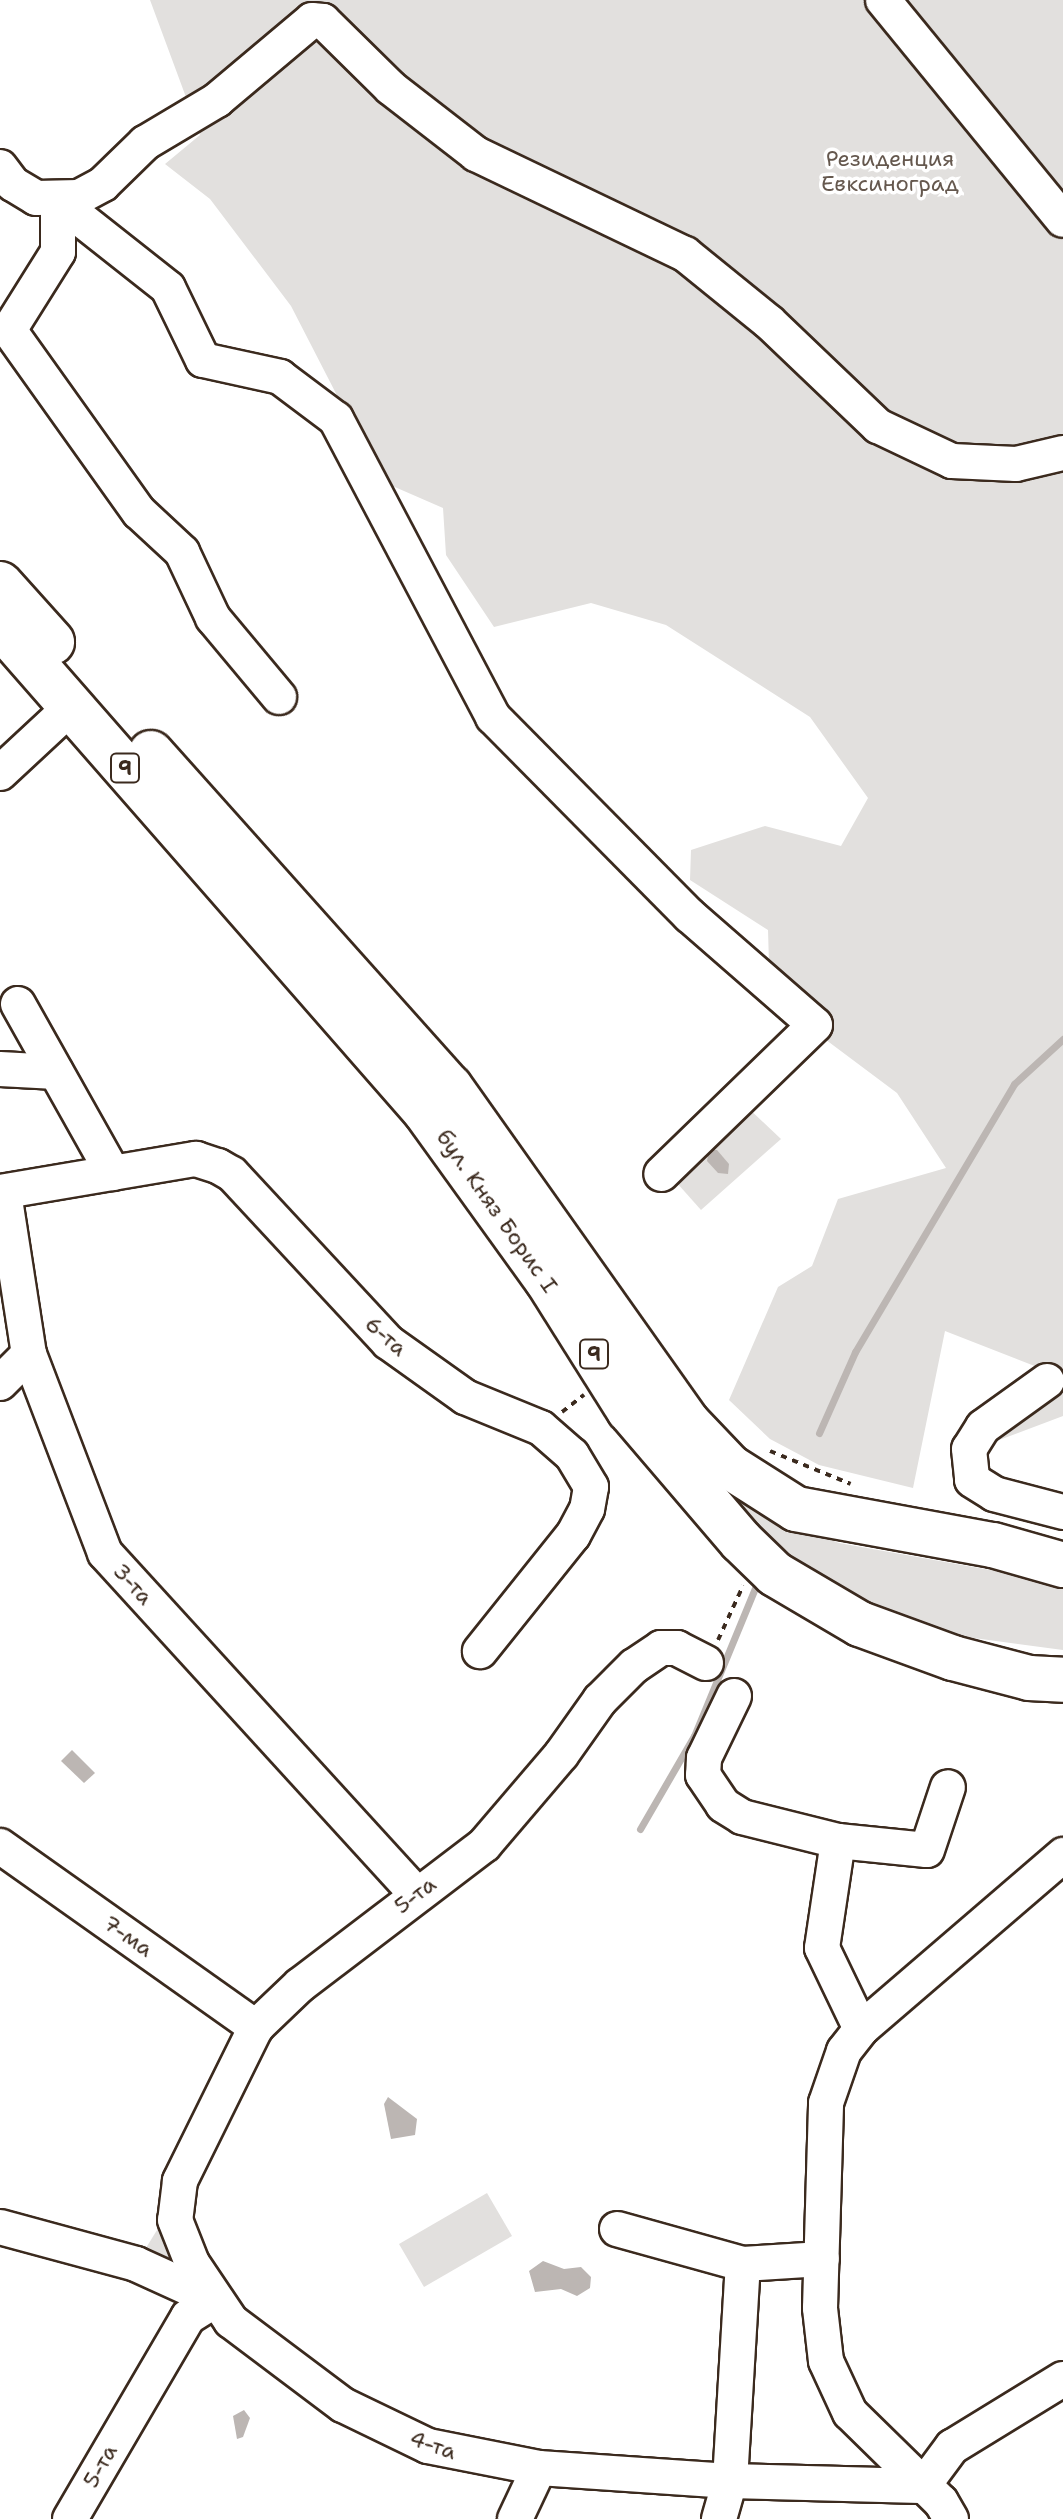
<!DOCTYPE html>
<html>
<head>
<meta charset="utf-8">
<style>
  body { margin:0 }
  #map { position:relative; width:1063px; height:2519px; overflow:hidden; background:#fff; font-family:"Shantell Sans",sans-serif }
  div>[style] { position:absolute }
  .green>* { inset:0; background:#e2e0de }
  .water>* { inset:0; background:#bcb6b3 }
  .stream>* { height:7px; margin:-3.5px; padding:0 3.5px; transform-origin:3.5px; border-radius:3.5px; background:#bcb6b3 }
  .path>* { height:4px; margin-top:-2px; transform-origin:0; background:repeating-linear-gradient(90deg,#3b2a1e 0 6px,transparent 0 12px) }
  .roads { filter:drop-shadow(2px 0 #3b2a1e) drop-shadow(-2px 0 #3b2a1e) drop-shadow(0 2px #3b2a1e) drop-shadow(0 -2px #3b2a1e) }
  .minor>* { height:34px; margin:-17px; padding:0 17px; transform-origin:17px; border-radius:17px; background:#fff }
  .highway>* { height:44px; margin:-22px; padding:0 22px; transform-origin:22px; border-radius:22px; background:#fff }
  span { translate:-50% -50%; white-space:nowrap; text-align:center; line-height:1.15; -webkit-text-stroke:7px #fff; paint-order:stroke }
  .shield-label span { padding:2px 6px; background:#fff; border:2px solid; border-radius:6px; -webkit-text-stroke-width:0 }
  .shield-label { font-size:20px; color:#3b2a1e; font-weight:700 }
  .park-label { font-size:22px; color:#65584e }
  .street-label { font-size:22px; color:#3b2a1e }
</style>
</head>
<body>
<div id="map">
  <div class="green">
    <i style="clip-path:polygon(150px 0,1063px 0,1063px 1416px,991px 1443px,1050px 1372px,945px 1331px,913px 1488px,819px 1465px,770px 1439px,729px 1400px,778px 1287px,812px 1266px,838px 1199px,946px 1168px,897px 1093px,770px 998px,768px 930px,690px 880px,691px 850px,765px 826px,841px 846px,868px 798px,810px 717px,666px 625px,591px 603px,494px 627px,446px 555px,443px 508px,381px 481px,291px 306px,210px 199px,165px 164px,200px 135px)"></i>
    <i style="clip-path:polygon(744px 1104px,781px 1139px,701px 1210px,669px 1174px)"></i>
    <i style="clip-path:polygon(714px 1483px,778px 1520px,839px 1543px,1063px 1583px,1063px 1650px,959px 1636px,880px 1612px,771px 1549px)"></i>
    <i style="clip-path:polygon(487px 2193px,512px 2236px,424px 2287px,399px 2244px)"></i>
    <i style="clip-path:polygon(175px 2201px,192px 2263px,136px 2264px)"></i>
  </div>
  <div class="water">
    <i style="clip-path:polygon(709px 1150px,717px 1150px,729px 1164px,728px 1174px,718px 1173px,707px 1161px)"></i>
    <i style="clip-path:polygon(72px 1750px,95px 1773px,84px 1783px,61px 1761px)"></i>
    <i style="clip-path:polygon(388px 2097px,417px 2119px,415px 2135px,391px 2139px,384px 2104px)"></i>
    <i style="clip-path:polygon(543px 2261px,564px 2269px,581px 2267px,591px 2277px,590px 2288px,577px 2296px,561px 2289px,535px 2292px,529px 2271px)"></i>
    <i style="clip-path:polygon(244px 2410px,250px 2418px,243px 2437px,237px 2439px,233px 2416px)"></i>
  </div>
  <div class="stream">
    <i style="left:819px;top:1433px;width:89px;rotate:-66deg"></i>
    <i style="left:855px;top:1352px;width:312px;rotate:-59.3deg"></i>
    <i style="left:1014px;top:1084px;width:67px;rotate:-42.6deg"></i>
    <i style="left:640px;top:1829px;width:108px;rotate:-59.9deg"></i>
    <i style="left:694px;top:1736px;width:160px;rotate:-67.6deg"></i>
  </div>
  <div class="path">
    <i style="left:562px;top:1412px;width:28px;rotate:-38deg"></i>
    <i style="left:770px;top:1451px;width:87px;rotate:22.2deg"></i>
    <i style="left:718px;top:1640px;width:60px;rotate:-65.2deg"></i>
  </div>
  <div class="roads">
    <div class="minor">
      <i style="left:883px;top:0;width:284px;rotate:50.7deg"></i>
      <i style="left:0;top:167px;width:21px;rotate:53deg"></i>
      <i style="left:13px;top:184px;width:27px;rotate:31deg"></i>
      <i style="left:36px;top:198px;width:43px;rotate:-1.3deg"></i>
      <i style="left:79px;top:197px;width:27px;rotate:-28deg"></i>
      <i style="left:103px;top:184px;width:59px;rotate:-44.3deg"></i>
      <i style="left:145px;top:143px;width:84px;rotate:-30.8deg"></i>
      <i style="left:217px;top:100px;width:124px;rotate:-40.1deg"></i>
      <i style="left:312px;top:20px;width:11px;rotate:5deg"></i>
      <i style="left:323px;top:21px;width:95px;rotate:44.6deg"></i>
      <i style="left:391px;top:88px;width:108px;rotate:37.8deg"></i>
      <i style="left:476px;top:154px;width:232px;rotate:25.6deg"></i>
      <i style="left:685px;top:254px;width:108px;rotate:39deg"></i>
      <i style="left:769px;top:322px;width:151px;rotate:43.7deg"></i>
      <i style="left:878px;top:426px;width:82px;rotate:25.3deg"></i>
      <i style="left:952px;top:461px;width:64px;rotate:2.7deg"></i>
      <i style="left:1016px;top:464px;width:48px;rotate:-13.2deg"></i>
      <i style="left:58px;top:201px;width:140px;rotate:38.3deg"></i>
      <i style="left:168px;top:288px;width:80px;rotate:64.1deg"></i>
      <i style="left:203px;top:360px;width:79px;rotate:12.4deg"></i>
      <i style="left:280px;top:377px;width:70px;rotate:36.9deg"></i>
      <i style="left:336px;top:419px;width:337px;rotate:62.2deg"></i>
      <i style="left:493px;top:717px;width:279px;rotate:45.3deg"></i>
      <i style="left:689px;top:915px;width:167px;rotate:41.1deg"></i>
      <i style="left:815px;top:1025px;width:214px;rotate:135.9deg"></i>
      <i style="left:58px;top:201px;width:51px;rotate:90deg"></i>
      <i style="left:58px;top:252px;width:92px;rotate:122.1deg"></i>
      <i style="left:9px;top:330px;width:224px;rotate:54.5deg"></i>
      <i style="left:139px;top:512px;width:59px;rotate:42.9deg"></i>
      <i style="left:182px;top:552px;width:73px;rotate:64.8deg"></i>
      <i style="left:213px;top:618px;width:103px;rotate:50.1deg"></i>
      <i style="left:0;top:773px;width:98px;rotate:-42.9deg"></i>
      <i style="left:18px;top:1004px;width:194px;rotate:60.7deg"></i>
      <i style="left:0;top:1069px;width:56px;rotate:3.1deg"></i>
      <i style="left:0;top:1192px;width:199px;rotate:-9.6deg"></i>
      <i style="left:196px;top:1159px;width:23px;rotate:18deg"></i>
      <i style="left:218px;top:1166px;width:16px;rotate:30deg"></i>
      <i style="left:232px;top:1174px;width:229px;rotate:47.1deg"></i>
      <i style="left:388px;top:1342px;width:95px;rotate:35.5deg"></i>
      <i style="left:465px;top:1397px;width:82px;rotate:22.2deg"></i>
      <i style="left:541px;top:1428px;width:41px;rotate:41.1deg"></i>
      <i style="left:572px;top:1455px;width:37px;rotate:59deg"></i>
      <i style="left:591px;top:1487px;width:22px;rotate:100deg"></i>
      <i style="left:587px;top:1509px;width:30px;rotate:118deg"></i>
      <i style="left:573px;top:1535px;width:149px;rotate:128.7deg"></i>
      <i style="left:4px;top:1193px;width:163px;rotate:81.2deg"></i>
      <i style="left:29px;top:1354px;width:213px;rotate:69.1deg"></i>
      <i style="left:105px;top:1553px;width:460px;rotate:47.6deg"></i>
      <i style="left:1047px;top:1381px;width:79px;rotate:144.3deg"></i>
      <i style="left:983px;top:1427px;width:26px;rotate:122deg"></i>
      <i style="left:969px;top:1449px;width:31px;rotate:84deg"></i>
      <i style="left:972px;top:1480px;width:26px;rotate:32deg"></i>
      <i style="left:994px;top:1494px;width:71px;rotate:14.6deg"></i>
      <i style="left:0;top:1383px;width:41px;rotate:-45deg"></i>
      <i style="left:706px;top:1663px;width:33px;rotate:-153deg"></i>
      <i style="left:677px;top:1648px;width:16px;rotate:180deg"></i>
      <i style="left:661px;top:1648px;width:32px;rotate:146deg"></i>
      <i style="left:634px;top:1666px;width:48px;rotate:135deg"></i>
      <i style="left:600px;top:1700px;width:67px;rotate:125.3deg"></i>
      <i style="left:561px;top:1755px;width:118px;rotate:130.5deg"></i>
      <i style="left:484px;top:1845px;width:231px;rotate:142.7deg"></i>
      <i style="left:300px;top:1985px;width:61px;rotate:136.3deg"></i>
      <i style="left:256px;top:2027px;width:172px;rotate:116.3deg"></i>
      <i style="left:180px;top:2181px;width:39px;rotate:97deg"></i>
      <i style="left:175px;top:2220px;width:46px;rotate:68.4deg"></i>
      <i style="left:192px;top:2263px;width:70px;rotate:56.1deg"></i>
      <i style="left:231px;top:2321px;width:140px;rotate:36.9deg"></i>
      <i style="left:343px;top:2405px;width:94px;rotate:25.8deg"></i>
      <i style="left:428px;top:2446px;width:113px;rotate:11.2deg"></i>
      <i style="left:539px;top:2468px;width:191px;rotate:3.9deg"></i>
      <i style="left:730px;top:2481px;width:193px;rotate:1.5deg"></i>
      <i style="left:923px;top:2486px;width:49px;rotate:-53.4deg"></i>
      <i style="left:952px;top:2447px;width:130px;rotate:-31.5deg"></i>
      <i style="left:734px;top:1696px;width:69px;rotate:115.8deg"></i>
      <i style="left:704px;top:1758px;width:17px;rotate:93deg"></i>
      <i style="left:703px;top:1775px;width:36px;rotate:56deg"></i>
      <i style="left:723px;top:1805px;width:22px;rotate:32deg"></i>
      <i style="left:742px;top:1817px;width:99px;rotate:14deg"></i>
      <i style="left:838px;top:1841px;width:89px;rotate:5.8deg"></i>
      <i style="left:927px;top:1850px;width:66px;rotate:-71.6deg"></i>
      <i style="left:838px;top:1841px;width:108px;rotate:98.5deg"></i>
      <i style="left:822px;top:1948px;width:90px;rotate:64.3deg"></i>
      <i style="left:0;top:1846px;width:314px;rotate:35.3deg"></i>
      <i style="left:0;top:2227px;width:141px;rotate:15.2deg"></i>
      <i style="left:136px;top:2264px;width:87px;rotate:24.5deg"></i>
      <i style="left:617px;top:2229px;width:131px;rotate:15.5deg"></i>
      <i style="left:743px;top:2264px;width:79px;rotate:-3.6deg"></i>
      <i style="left:70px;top:2519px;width:234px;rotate:-59.7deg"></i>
      <i style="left:188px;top:2317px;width:32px;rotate:-32deg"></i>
      <i style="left:515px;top:2519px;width:56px;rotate:-64.8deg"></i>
      <i style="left:719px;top:2519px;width:40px;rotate:-74deg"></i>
      <i style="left:730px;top:2481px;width:217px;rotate:-86.6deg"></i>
      <i style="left:951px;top:2519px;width:20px;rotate:-120deg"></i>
      <i style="left:941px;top:2502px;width:127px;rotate:-135.6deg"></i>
      <i style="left:850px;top:2413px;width:57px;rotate:-114.8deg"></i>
      <i style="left:826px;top:2361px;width:53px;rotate:-96.5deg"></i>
      <i style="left:820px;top:2308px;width:205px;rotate:-88.3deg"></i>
      <i style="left:826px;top:2103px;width:55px;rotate:-70.9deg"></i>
      <i style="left:844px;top:2051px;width:28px;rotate:-52deg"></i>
      <i style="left:861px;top:2029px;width:267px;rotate:-40.7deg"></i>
    </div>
    <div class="highway">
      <i style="left:0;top:584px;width:78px;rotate:48.1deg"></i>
      <i style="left:0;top:625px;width:646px;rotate:48.83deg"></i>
      <i style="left:425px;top:1111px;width:208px;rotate:54.2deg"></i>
      <i style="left:547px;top:1280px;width:154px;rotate:57.8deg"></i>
      <i style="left:629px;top:1410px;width:172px;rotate:49.5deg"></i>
      <i style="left:741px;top:1541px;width:47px;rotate:44.1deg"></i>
      <i style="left:775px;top:1574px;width:99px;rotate:30.5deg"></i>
      <i style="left:860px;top:1624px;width:99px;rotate:20.1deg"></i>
      <i style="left:953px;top:1658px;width:79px;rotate:14.7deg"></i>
      <i style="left:1029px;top:1678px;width:34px;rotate:3deg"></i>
      <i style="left:151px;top:753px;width:448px;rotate:48.2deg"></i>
      <i style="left:450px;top:1087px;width:412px;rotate:54.7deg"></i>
      <i style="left:688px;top:1423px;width:61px;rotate:46.3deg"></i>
      <i style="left:730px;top:1467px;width:78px;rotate:32.5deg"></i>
      <i style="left:796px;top:1509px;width:200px;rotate:10.4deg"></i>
      <i style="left:993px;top:1545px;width:73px;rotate:15.9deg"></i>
    </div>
  </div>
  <div class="shield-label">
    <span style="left:125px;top:768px">9</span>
    <span style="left:594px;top:1354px">9</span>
  </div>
  <div class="park-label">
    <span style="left:890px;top:171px">Резиденция<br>Евксиноград</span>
  </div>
  <div class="street-label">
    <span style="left:497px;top:1211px;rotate:55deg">бул. Княз Борис I</span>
    <span style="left:386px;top:1336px;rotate:42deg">6-та</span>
    <span style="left:133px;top:1584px;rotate:48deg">3-та</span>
    <span style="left:415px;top:1895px;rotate:-37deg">5-та</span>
    <span style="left:128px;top:1936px;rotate:35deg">7-ма</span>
    <span style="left:433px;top:2445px;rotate:19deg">4-та</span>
    <span style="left:100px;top:2466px;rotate:-60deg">5-та</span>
  </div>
</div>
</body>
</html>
